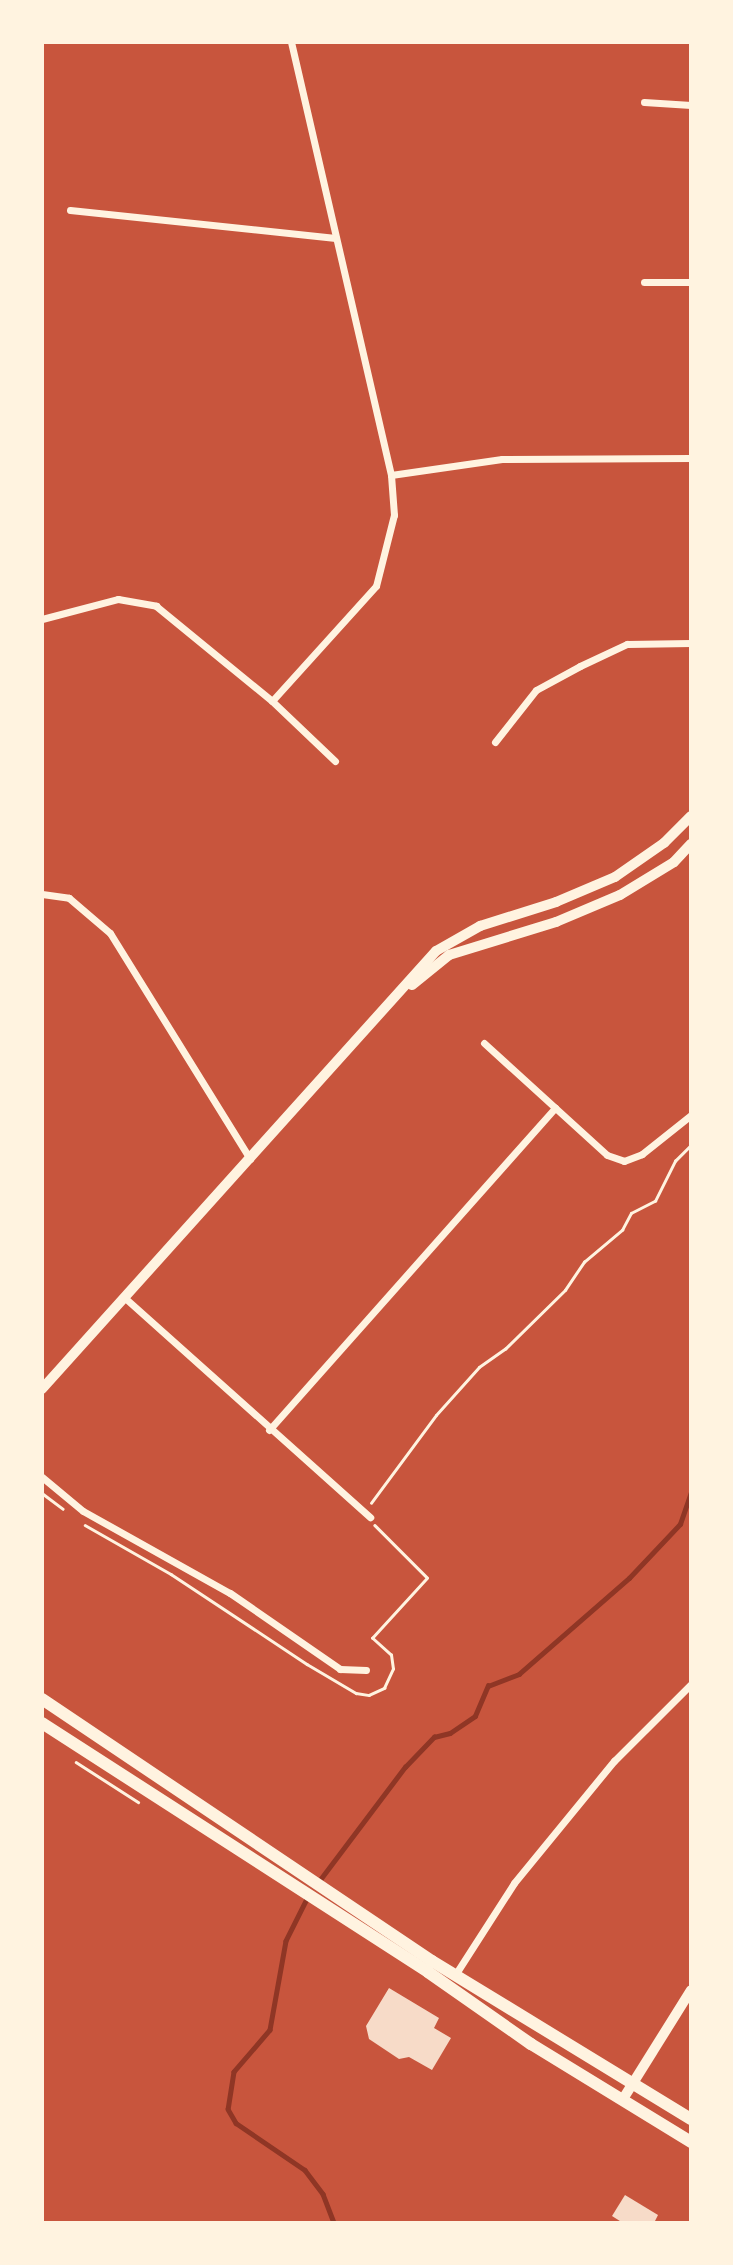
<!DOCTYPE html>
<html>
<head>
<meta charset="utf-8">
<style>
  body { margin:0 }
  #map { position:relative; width:733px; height:2265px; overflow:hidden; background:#c8553d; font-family:"Source Serif 4",serif }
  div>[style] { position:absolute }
  .stream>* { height:4.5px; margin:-2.25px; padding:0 2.25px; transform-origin:2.25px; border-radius:2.25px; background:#8f3625 }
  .building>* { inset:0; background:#f7dbc8 }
  .path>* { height:2.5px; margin:-1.25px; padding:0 1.25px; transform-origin:1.25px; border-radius:1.25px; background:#fff3e0 }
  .minor>* { height:7px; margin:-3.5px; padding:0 3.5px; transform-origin:3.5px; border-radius:3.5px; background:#fff3e0 }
  .tertiary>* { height:10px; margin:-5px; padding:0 5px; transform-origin:5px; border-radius:5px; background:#fff3e0 }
  .primary>* { height:12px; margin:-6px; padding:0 6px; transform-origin:6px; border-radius:6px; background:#fff3e0 }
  span { translate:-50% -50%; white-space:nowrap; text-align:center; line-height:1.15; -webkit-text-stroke:7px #fff3e0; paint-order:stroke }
  .frame { position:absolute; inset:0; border:44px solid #fff3e0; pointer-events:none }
</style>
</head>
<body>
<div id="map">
  <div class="stream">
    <i style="left:319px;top:1881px;width:143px;rotate:-53deg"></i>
    <i style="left:405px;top:1767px;width:42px;rotate:-46deg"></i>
    <i style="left:434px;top:1737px;width:16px;rotate:-14deg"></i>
    <i style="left:450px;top:1733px;width:30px;rotate:-34deg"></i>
    <i style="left:475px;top:1716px;width:33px;rotate:-67deg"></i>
    <i style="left:488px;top:1686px;width:33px;rotate:-21deg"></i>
    <i style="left:519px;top:1674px;width:146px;rotate:-41.1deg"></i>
    <i style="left:629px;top:1578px;width:74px;rotate:-46.6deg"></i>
    <i style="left:680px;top:1524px;width:34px;rotate:-71deg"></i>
    <i style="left:308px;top:1897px;width:49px;rotate:116.6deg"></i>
    <i style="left:286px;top:1941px;width:90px;rotate:100.2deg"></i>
    <i style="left:270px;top:2030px;width:55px;rotate:130.6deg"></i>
    <i style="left:234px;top:2072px;width:37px;rotate:99deg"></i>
    <i style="left:228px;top:2109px;width:16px;rotate:60deg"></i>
    <i style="left:236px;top:2123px;width:83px;rotate:34.3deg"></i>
    <i style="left:305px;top:2170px;width:30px;rotate:53deg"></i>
    <i style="left:323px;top:2194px;width:31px;rotate:69deg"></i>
  </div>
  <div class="building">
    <i style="clip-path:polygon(389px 1988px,439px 2018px,434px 2028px,451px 2038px,432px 2070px,409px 2057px,399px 2059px,369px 2039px,366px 2026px)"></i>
    <i style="clip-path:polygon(625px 2195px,658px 2215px,654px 2223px,623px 2223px,612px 2216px)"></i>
  </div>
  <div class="path">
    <i style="left:42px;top:1493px;width:26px;rotate:37deg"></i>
    <i style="left:371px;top:1503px;width:109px;rotate:-53.5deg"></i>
    <i style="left:436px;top:1415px;width:64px;rotate:-48.1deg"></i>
    <i style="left:479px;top:1367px;width:32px;rotate:-35deg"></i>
    <i style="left:505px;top:1349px;width:84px;rotate:-44.5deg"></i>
    <i style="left:565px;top:1290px;width:34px;rotate:-56deg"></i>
    <i style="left:584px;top:1262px;width:50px;rotate:-40.1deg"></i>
    <i style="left:622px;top:1230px;width:19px;rotate:-62deg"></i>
    <i style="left:631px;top:1213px;width:27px;rotate:-27deg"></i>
    <i style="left:655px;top:1201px;width:45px;rotate:-63.4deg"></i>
    <i style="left:675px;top:1161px;width:23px;rotate:-45deg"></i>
    <i style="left:85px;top:1525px;width:99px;rotate:29.7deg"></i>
    <i style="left:171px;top:1574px;width:163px;rotate:33.5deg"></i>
    <i style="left:307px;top:1664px;width:57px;rotate:30.6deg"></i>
    <i style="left:356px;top:1693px;width:13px;rotate:9deg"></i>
    <i style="left:369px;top:1695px;width:17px;rotate:-25deg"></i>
    <i style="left:384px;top:1688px;width:21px;rotate:-65deg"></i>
    <i style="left:393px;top:1669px;width:14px;rotate:-98deg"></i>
    <i style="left:391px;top:1655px;width:25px;rotate:-138deg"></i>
    <i style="left:372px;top:1638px;width:81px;rotate:-47.5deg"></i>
    <i style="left:427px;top:1578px;width:74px;rotate:-135deg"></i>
    <i style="left:76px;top:1762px;width:74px;rotate:32.8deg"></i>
  </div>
  <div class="minor">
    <i style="left:644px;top:102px;width:47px;rotate:3.7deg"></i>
    <i style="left:70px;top:210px;width:267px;rotate:6deg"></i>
    <i style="left:644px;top:282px;width:47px"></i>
    <i style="left:391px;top:475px;width:112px;rotate:-8.2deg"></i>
    <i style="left:502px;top:459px;width:189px;rotate:-0.3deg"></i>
    <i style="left:42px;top:619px;width:79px;rotate:-14.7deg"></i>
    <i style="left:118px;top:599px;width:39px;rotate:10deg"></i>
    <i style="left:156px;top:606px;width:150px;rotate:39.3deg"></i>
    <i style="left:272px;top:701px;width:87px;rotate:43.6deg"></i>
    <i style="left:272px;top:701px;width:155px;rotate:-47.9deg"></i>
    <i style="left:376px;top:586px;width:73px;rotate:-75.8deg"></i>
    <i style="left:394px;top:515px;width:40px;rotate:-94.3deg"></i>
    <i style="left:391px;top:475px;width:444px;rotate:-103deg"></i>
    <i style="left:495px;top:742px;width:66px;rotate:-51.7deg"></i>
    <i style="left:536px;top:690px;width:50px;rotate:-28.6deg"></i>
    <i style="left:580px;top:666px;width:52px;rotate:-25.1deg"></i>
    <i style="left:627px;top:644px;width:64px;rotate:-0.9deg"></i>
    <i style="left:42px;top:894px;width:27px;rotate:8deg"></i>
    <i style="left:69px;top:898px;width:54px;rotate:40.5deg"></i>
    <i style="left:110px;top:933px;width:266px;rotate:58.2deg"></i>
    <i style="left:484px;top:1043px;width:166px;rotate:42.3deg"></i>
    <i style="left:607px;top:1155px;width:18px;rotate:19deg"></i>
    <i style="left:624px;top:1161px;width:19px;rotate:-21deg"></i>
    <i style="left:642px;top:1154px;width:63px;rotate:-38.5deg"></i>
    <i style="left:125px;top:1298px;width:329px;rotate:41.8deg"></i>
    <i style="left:269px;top:1430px;width:431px;rotate:-48.4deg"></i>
    <i style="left:42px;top:1477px;width:53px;rotate:39.7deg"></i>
    <i style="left:83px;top:1511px;width:168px;rotate:29.2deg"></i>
    <i style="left:230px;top:1593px;width:134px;rotate:34.6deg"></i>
    <i style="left:340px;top:1669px;width:26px;rotate:2deg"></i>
    <i style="left:455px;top:1975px;width:109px;rotate:-57.3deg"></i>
    <i style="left:514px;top:1883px;width:158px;rotate:-50.7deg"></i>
    <i style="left:614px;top:1761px;width:109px;rotate:-45deg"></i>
  </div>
  <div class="tertiary">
    <i style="left:412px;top:985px;width:48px;rotate:-39deg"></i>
    <i style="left:449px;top:955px;width:112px;rotate:-17.1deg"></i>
    <i style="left:556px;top:922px;width:69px;rotate:-22.9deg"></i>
    <i style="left:620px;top:895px;width:63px;rotate:-31.4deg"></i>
    <i style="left:674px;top:862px;width:25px;rotate:-47deg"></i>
    <i style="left:42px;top:1389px;width:589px;rotate:-48.03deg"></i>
    <i style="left:436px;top:951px;width:51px;rotate:-29.6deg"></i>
    <i style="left:480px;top:926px;width:80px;rotate:-17.5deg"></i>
    <i style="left:556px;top:902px;width:64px;rotate:-23deg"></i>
    <i style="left:615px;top:877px;width:60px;rotate:-34.8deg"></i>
    <i style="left:664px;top:843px;width:38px;rotate:-45deg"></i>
    <i style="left:623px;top:2099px;width:128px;rotate:-58deg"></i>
  </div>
  <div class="primary">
    <i style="left:42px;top:1699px;width:470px;rotate:33.9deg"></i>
    <i style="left:432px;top:1961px;width:303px;rotate:31.4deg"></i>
    <i style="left:42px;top:1723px;width:459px;rotate:32.8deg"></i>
    <i style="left:428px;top:1972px;width:126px;rotate:35deg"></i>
    <i style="left:531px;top:2044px;width:188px;rotate:31.5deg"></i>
  </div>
  <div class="frame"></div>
</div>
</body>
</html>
